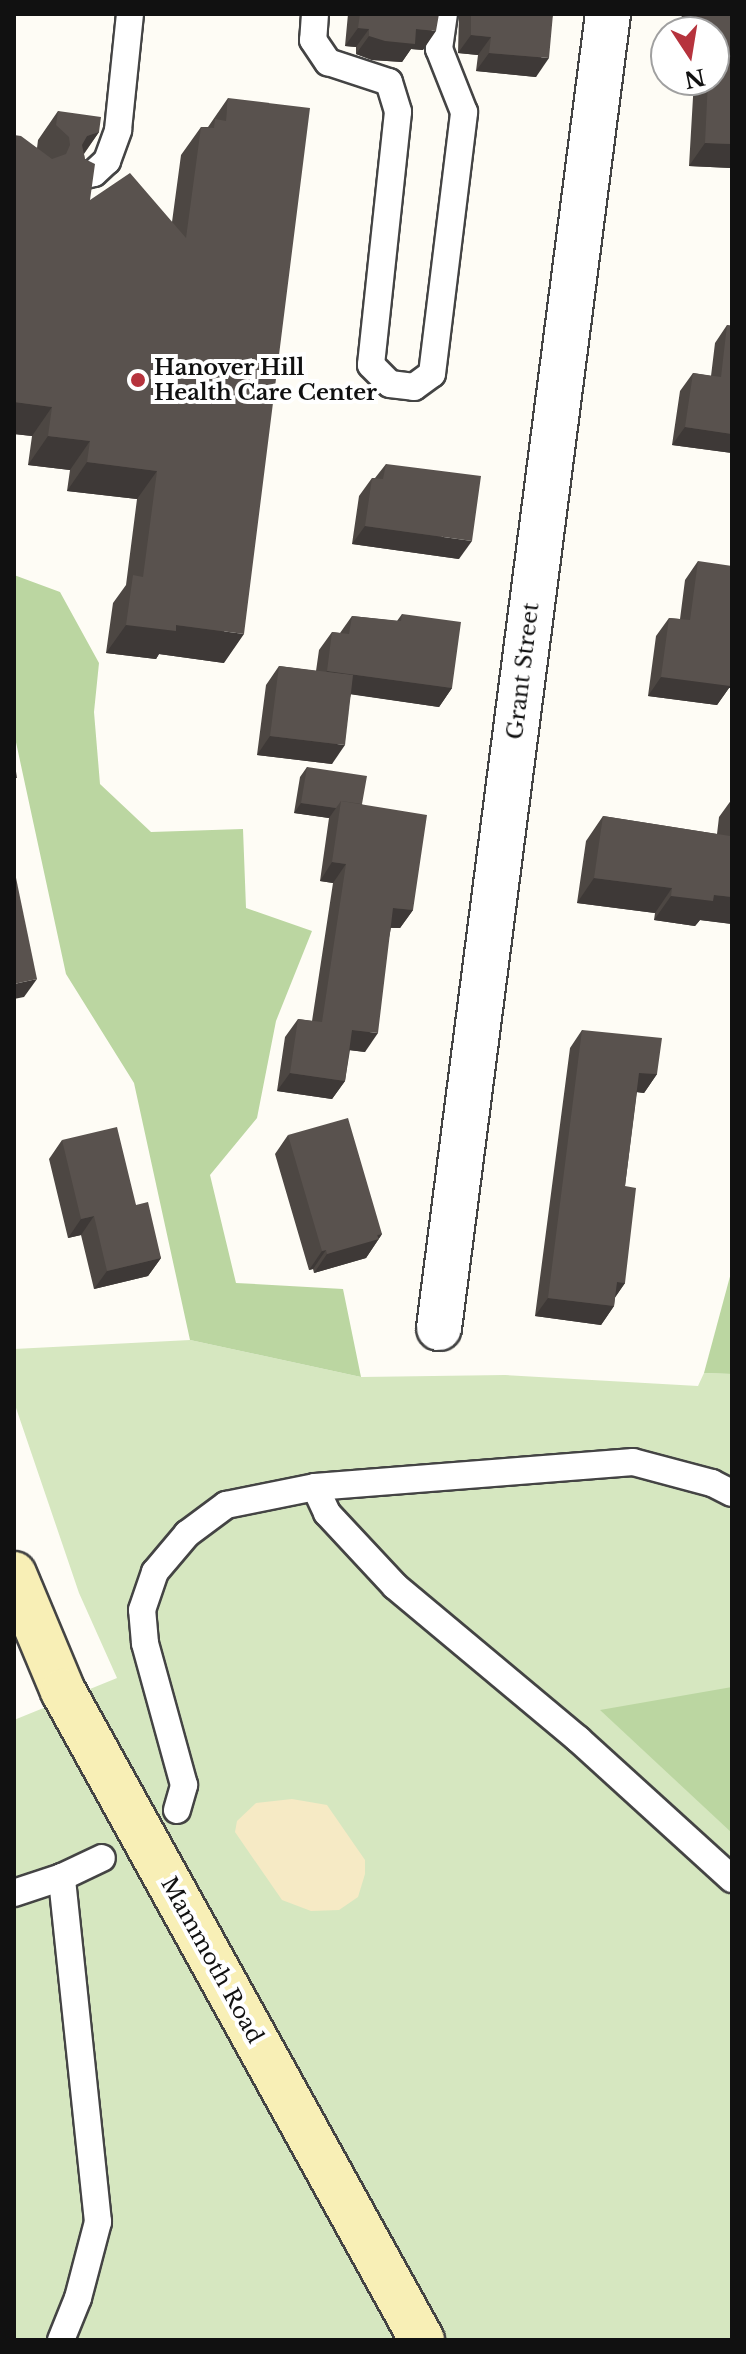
<!DOCTYPE html>
<html>
<head>
<meta charset="utf-8">
<style>
  body { margin:0 }
  #map { position:relative; width:746px; height:2354px; overflow:hidden; background:#fefcf5; font-family:"Libre Baskerville",serif }
  div>[style] { position:absolute }
  .green>* { inset:0; background:#d6e7c0 }
  .forest>* { inset:0; background:#bbd6a1 }
  .sand>* { inset:0; background:#f6eac5 }
  .roads { filter:drop-shadow(2px 0 #444) drop-shadow(-2px 0 #444) drop-shadow(0 2px #444) drop-shadow(0 -2px #444) }
  .service>* { height:26px; margin:-13px; padding:0 13px; transform-origin:13px; border-radius:13px; background:#fff }
  .minor>* { height:44px; margin:-22px; padding:0 22px; transform-origin:22px; border-radius:22px; background:#fff }
  .secondary>* { height:44px; margin:-22px; padding:0 22px; transform-origin:22px; border-radius:22px; background:#f8efb6 }
  .wall>* { inset:0; background:#4d4743 }
  .shaded-wall>* { inset:0; background:#3e3937 }
  .building>* { inset:0; background:#59524e }
  .dots>* { width:22px; height:22px; translate:-50% -50%; box-sizing:border-box; border:4px solid #fff; border-radius:50% }
  span { translate:-50% -50%; white-space:nowrap; text-align:center; line-height:1.15; -webkit-text-stroke:8px #fff; paint-order:stroke }
  .poi-label { font-size:22px; color:#111; font-weight:700 }
  .left { translate:0 -50%; text-align:left }
  .street-label { font-size:22px; color:#111 }
  .frame { position:absolute; inset:0; border:16px solid #111; pointer-events:none }
  .north { position:absolute; left:650px; top:16px; width:80px; height:80px; box-sizing:border-box; background:#fff; border:2px solid #a0a0a0; border-radius:50%; rotate:168deg; font-size:22px; font-weight:700; line-height:32px; text-align:center; color:#111 }
  .north::after { content:''; display:block; margin:auto; width:28px; height:36px; background:#b6333d; clip-path:polygon(50% 0,100% 100%,50% 72%,0 100%) }
</style>
</head>
<body>
<div id="map">
  <div class="green">
    <i style="clip-path:polygon(190px 1340px,361px 1377px,505px 1375px,698px 1386px,704px 1373px,732px 1374px,732px 2340px,14px 2340px,14px 1720px,117px 1678px,79px 1593px,14px 1402px,14px 1349px)"></i>
  </div>
  <div class="forest">
    <i style="clip-path:polygon(14px 575px,60px 592px,99px 663px,94px 712px,100px 784px,151px 832px,243px 829px,246px 908px,312px 931px,276px 1021px,257px 1118px,210px 1175px,236px 1283px,343px 1289px,361px 1377px,190px 1340px,134px 1083px,66px 974px,14px 733px)"></i>
    <i style="clip-path:polygon(732px 1269px,732px 1374px,704px 1373px)"></i>
    <i style="clip-path:polygon(732px 1687px,732px 1833px,600px 1710px)"></i>
  </div>
  <div class="sand">
    <i style="clip-path:polygon(292px 1799px,327px 1805px,365px 1860px,365px 1874px,358px 1897px,339px 1910px,311px 1911px,282px 1900px,235px 1832px,237px 1821px,256px 1803px)"></i>
  </div>
  <div class="roads">
    <div class="service">
      <i style="left:315px;top:14px;width:26px;rotate:94deg"></i>
      <i style="left:313px;top:40px;width:27px;rotate:56deg"></i>
      <i style="left:328px;top:62px;width:64px;rotate:18.2deg"></i>
      <i style="left:389px;top:82px;width:31px;rotate:73deg"></i>
      <i style="left:398px;top:112px;width:254px;rotate:96.1deg"></i>
      <i style="left:371px;top:365px;width:27px;rotate:45deg"></i>
      <i style="left:390px;top:384px;width:24px;rotate:7deg"></i>
      <i style="left:414px;top:387px;width:22px;rotate:-36deg"></i>
      <i style="left:432px;top:374px;width:264px;rotate:-83deg"></i>
      <i style="left:464px;top:112px;width:68px;rotate:-111.6deg"></i>
      <i style="left:439px;top:49px;width:35px;rotate:-82deg"></i>
      <i style="left:77px;top:177px;width:17px;rotate:-13deg"></i>
      <i style="left:94px;top:173px;width:18px;rotate:-43deg"></i>
      <i style="left:107px;top:161px;width:33px;rotate:-70deg"></i>
      <i style="left:118px;top:130px;width:117px;rotate:-84.1deg"></i>
      <i style="left:315px;top:1487px;width:29px;rotate:65deg"></i>
      <i style="left:327px;top:1513px;width:100px;rotate:47deg"></i>
      <i style="left:395px;top:1586px;width:239px;rotate:39.9deg"></i>
      <i style="left:578px;top:1739px;width:208px;rotate:42.3deg"></i>
      <i style="left:177px;top:1810px;width:26px;rotate:-74deg"></i>
      <i style="left:184px;top:1785px;width:147px;rotate:-105.4deg"></i>
      <i style="left:145px;top:1643px;width:33px;rotate:-95deg"></i>
      <i style="left:142px;top:1610px;width:40px;rotate:-71.1deg"></i>
      <i style="left:155px;top:1572px;width:50px;rotate:-49.9deg"></i>
      <i style="left:187px;top:1534px;width:49px;rotate:-36.6deg"></i>
      <i style="left:226px;top:1505px;width:91px;rotate:-11.4deg"></i>
      <i style="left:315px;top:1487px;width:319px;rotate:-4.5deg"></i>
      <i style="left:633px;top:1462px;width:82px;rotate:14.9deg"></i>
      <i style="left:712px;top:1483px;width:22px;rotate:27deg"></i>
      <i style="left:14px;top:1893px;width:51px;rotate:-18.4deg"></i>
      <i style="left:61px;top:2340px;width:45px;rotate:-68deg"></i>
      <i style="left:78px;top:2298px;width:79px;rotate:-75.3deg"></i>
      <i style="left:98px;top:2222px;width:347px;rotate:-96deg"></i>
      <i style="left:62px;top:1877px;width:44px;rotate:-25.4deg"></i>
    </div>
    <div class="minor">
      <i style="left:439px;top:1328px;width:1325px;rotate:-82.67deg"></i>
    </div>
    <div class="secondary">
      <i style="left:14px;top:1574px;width:127px;rotate:67.3deg"></i>
      <i style="left:63px;top:1691px;width:742px;rotate:61.05deg"></i>
    </div>
  </div>
  <div class="wall">
    <i style="clip-path:polygon(348px 14px,439px 14px,423px 50px,411px 49px,402px 62px,372px 60px,356px 54px,356px 47px,345px 46px)"></i>
    <i style="clip-path:polygon(459px 14px,553px 14px,536px 77px,476px 71px,478px 55px,458px 53px)"></i>
    <i style="clip-path:polygon(682px 14px,732px 14px,731px 168px,689px 166px,694px 80px,714px 80px,714px 32px,680px 32px)"></i>
    <i style="clip-path:polygon(228px 98px,224px 663px,159px 654px,156px 659px,106px 653px,113px 603px,126px 585px,137px 499px,67px 491px,70px 470px,28px 465px,32px 436px,14px 434px,14px 135px,37px 148px,38px 140px,58px 111px,99px 132px,84px 154px,90px 200px,172px 222px,181px 155px,201px 127px,208px 127px)"></i>
    <i style="clip-path:polygon(727px 325px,732px 326px,732px 453px,672px 445px,680px 391px,693px 373px,711px 376px,715px 343px)"></i>
    <i style="clip-path:polygon(386px 464px,459px 559px,352px 544px,359px 496px,372px 478px,375px 478px)"></i>
    <i style="clip-path:polygon(698px 561px,729px 688px,717px 705px,648px 696px,656px 636px,669px 618px,680px 619px,685px 580px)"></i>
    <i style="clip-path:polygon(402px 614px,452px 688px,439px 707px,351px 694px,332px 764px,257px 755px,266px 685px,279px 666px,316px 671px,319px 650px,332px 632px,340px 633px,352px 616px,397px 621px)"></i>
    <i style="clip-path:polygon(307px 767px,362px 804px,413px 910px,400px 928px,391px 928px,365px 1052px,350px 1050px,345px 1081px,332px 1099px,277px 1091px,285px 1037px,298px 1019px,312px 1021px,333px 883px,320px 881px,329px 818px,294px 813px,300px 777px)"></i>
    <i style="clip-path:polygon(732px 799px,732px 924px,700px 920px,695px 926px,654px 920px,655px 913px,577px 903px,586px 841px,603px 816px,717px 834px,719px 817px)"></i>
    <i style="clip-path:polygon(582px 1030px,657px 1074px,644px 1093px,637px 1092px,625px 1186px,625px 1283px,615px 1297px,614px 1306px,601px 1325px,535px 1316px,570px 1048px)"></i>
    <i style="clip-path:polygon(288px 1135px,382px 1234px,366px 1258px,314px 1273px,313px 1269px,309px 1270px,275px 1154px)"></i>
    <i style="clip-path:polygon(62px 1140px,136px 1205px,161px 1258px,148px 1276px,94px 1289px,81px 1235px,68px 1238px,49px 1159px)"></i>
  </div>
  <div class="shaded-wall">
    <i style="clip-path:polygon(358px 28px,369px 29px,356px 47px,345px 46px)"></i>
    <i style="clip-path:polygon(416px 29px,436px 31px,423px 50px,411px 49px,402px 62px,372px 60px,356px 54px,369px 36px)"></i>
    <i style="clip-path:polygon(471px 35px,491px 37px,478px 55px,458px 53px)"></i>
    <i style="clip-path:polygon(489px 53px,549px 58px,536px 77px,476px 71px)"></i>
    <i style="clip-path:polygon(99px 132px,79px 160px,67px 165px,87px 136px)"></i>
    <i style="clip-path:polygon(705px 143px,732px 144px,731px 168px,689px 166px)"></i>
    <i style="clip-path:polygon(14px 402px,52px 407px,32px 436px,14px 434px)"></i>
    <i style="clip-path:polygon(685px 427px,732px 434px,732px 453px,672px 445px)"></i>
    <i style="clip-path:polygon(48px 436px,90px 441px,70px 470px,28px 465px)"></i>
    <i style="clip-path:polygon(87px 462px,157px 471px,137px 499px,67px 491px)"></i>
    <i style="clip-path:polygon(365px 526px,472px 541px,459px 559px,352px 544px)"></i>
    <i style="clip-path:polygon(126px 625px,176px 625px,244px 634px,224px 663px,159px 654px,156px 659px,106px 653px)"></i>
    <i style="clip-path:polygon(732px 670px,732px 688px,729px 688px,717px 705px,648px 696px,661px 677px)"></i>
    <i style="clip-path:polygon(327px 671px,452px 688px,439px 707px,314px 689px)"></i>
    <i style="clip-path:polygon(270px 736px,345px 745px,332px 764px,257px 755px)"></i>
    <i style="clip-path:polygon(301px 803px,336px 808px,329px 818px,294px 813px)"></i>
    <i style="clip-path:polygon(332px 862px,346px 864px,333px 883px,320px 881px)"></i>
    <i style="clip-path:polygon(594px 878px,672px 888px,655px 913px,577px 903px)"></i>
    <i style="clip-path:polygon(714px 895px,732px 897px,732px 924px,700px 920px,695px 926px,654px 920px,671px 896px)"></i>
    <i style="clip-path:polygon(393px 908px,413px 910px,400px 928px,380px 927px)"></i>
    <i style="clip-path:polygon(37px 979px,24px 997px,14px 999px,14px 984px)"></i>
    <i style="clip-path:polygon(352px 1030px,378px 1033px,365px 1052px,339px 1049px)"></i>
    <i style="clip-path:polygon(290px 1073px,345px 1081px,332px 1099px,277px 1091px)"></i>
    <i style="clip-path:polygon(639px 1073px,657px 1074px,644px 1093px,627px 1091px)"></i>
    <i style="clip-path:polygon(94px 1216px,81px 1235px,68px 1238px,81px 1219px)"></i>
    <i style="clip-path:polygon(382px 1234px,366px 1258px,314px 1273px,327px 1254px)"></i>
    <i style="clip-path:polygon(326px 1250px,313px 1269px,309px 1270px,322px 1251px)"></i>
    <i style="clip-path:polygon(161px 1258px,148px 1276px,94px 1289px,107px 1271px)"></i>
    <i style="clip-path:polygon(617px 1282px,625px 1283px,612px 1302px)"></i>
    <i style="clip-path:polygon(548px 1298px,614px 1306px,601px 1325px,535px 1316px)"></i>
  </div>
  <div class="building">
    <i style="clip-path:polygon(360px 14px,439px 14px,436px 31px,416px 29px,415px 44px,385px 41px,369px 36px,369px 29px,358px 28px)"></i>
    <i style="clip-path:polygon(471px 14px,553px 14px,549px 58px,489px 53px,491px 37px,471px 35px)"></i>
    <i style="clip-path:polygon(695px 14px,732px 14px,732px 144px,705px 143px,708px 80px,714px 80px,714px 32px,694px 30px)"></i>
    <i style="clip-path:polygon(228px 98px,310px 108px,244px 634px,176px 625px,176px 631px,126px 625px,133px 575px,143px 577px,157px 471px,87px 462px,90px 441px,48px 436px,52px 407px,14px 402px,14px 135px,21px 136px,52px 159px,66px 154px,70px 145px,69px 137px,56px 125px,58px 111px,101px 117px,99px 132px,87px 136px,82px 145px,85px 159px,95px 164px,90px 200px,130px 173px,186px 238px,201px 127px,214px 128px,215px 119px,226px 121px)"></i>
    <i style="clip-path:polygon(727px 325px,732px 326px,732px 434px,685px 427px,693px 373px,721px 377px)"></i>
    <i style="clip-path:polygon(386px 464px,481px 476px,472px 541px,365px 526px,372px 478px,383px 479px)"></i>
    <i style="clip-path:polygon(698px 561px,732px 566px,732px 675px,730px 686px,661px 677px,669px 618px,690px 620px)"></i>
    <i style="clip-path:polygon(402px 614px,461px 622px,452px 688px,327px 671px,332px 632px,349px 634px,352px 616px,401px 621px)"></i>
    <i style="clip-path:polygon(279px 666px,353px 675px,345px 745px,270px 736px)"></i>
    <i style="clip-path:polygon(14px 758px,17px 778px,14px 778px)"></i>
    <i style="clip-path:polygon(307px 767px,367px 776px,362px 804px,341px 801px,336px 808px,301px 803px)"></i>
    <i style="clip-path:polygon(341px 801px,427px 815px,413px 910px,393px 908px,378px 1033px,352px 1030px,345px 1081px,290px 1073px,298px 1019px,322px 1022px,346px 864px,332px 862px)"></i>
    <i style="clip-path:polygon(603px 816px,730px 836px,732px 825px,732px 897px,714px 895px,713px 901px,671px 896px,672px 888px,594px 878px)"></i>
    <i style="clip-path:polygon(15px 873px,37px 979px,14px 984px,14px 874px)"></i>
    <i style="clip-path:polygon(582px 1030px,662px 1038px,657px 1074px,639px 1073px,625px 1186px,636px 1188px,625px 1283px,617px 1282px,614px 1306px,548px 1298px)"></i>
    <i style="clip-path:polygon(348px 1118px,382px 1234px,377px 1235px,379px 1239px,327px 1254px,326px 1250px,322px 1251px,288px 1135px)"></i>
    <i style="clip-path:polygon(117px 1127px,136px 1205px,148px 1202px,161px 1258px,107px 1271px,94px 1216px,81px 1219px,62px 1140px)"></i>
  </div>
  <div class="dots">
    <i style="left:138px;top:380px;background:#b6333d"></i>
  </div>
  <div class="poi-label">
    <span class="left" style="left:154px;top:380px">Hanover Hill<br>Health Care Center</span>
  </div>
  <div class="street-label">
    <span style="left:523px;top:671px;rotate:-83deg">Grant Street</span>
    <span style="left:212px;top:1960px;rotate:61deg">Mammoth Road</span>
  </div>
  <div class="frame"></div>
  <div class="north">N</div>
</div>
</body>
</html>
